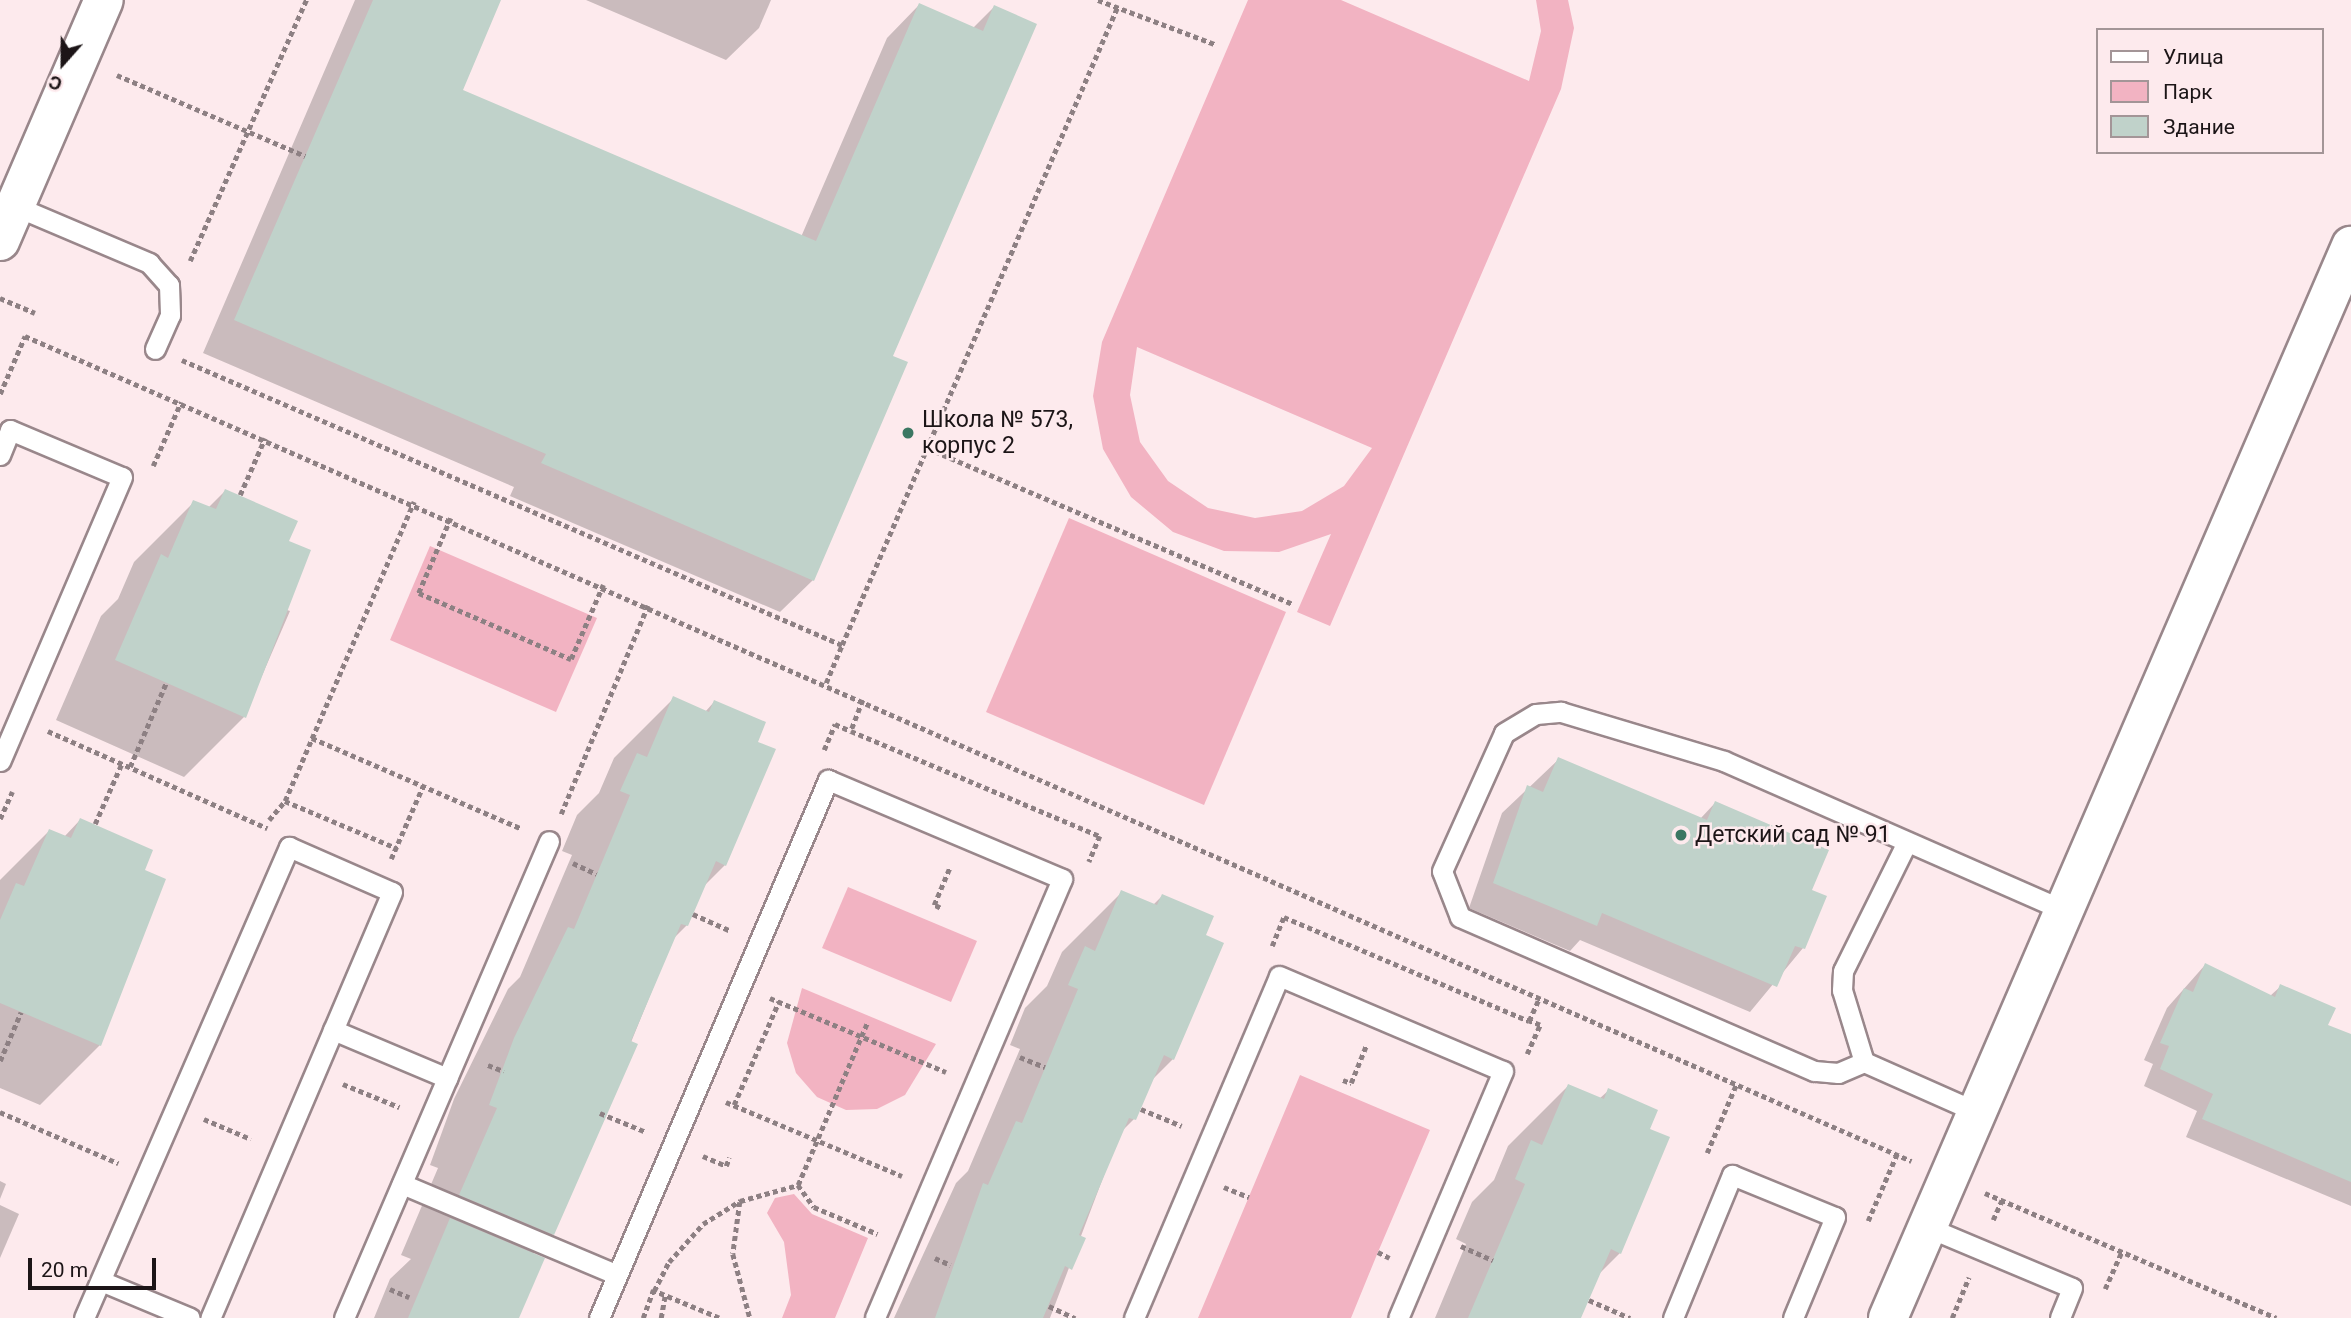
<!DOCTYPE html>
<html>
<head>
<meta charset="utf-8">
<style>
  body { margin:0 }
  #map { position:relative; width:2351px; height:1318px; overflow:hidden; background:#fdeaed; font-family:Roboto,sans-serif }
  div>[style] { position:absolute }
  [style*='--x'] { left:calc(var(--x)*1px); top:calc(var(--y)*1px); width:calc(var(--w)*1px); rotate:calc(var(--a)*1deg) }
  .green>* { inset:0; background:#f2b3c2 }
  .shadow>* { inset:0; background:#0003 }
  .building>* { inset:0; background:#c0d2ca }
  .path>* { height:4.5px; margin-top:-2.25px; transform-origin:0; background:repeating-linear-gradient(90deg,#8d8083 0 5px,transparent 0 8.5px) }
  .roads { filter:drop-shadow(2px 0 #99878b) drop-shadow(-2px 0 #99878b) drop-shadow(0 2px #99878b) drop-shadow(0 -2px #99878b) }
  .lane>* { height:19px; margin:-9.5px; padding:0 9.5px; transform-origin:9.5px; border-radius:9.5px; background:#fff }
  .street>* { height:38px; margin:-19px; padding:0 19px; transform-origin:19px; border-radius:19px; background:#fff }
  .dots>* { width:19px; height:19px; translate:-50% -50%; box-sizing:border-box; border:4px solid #fdeaed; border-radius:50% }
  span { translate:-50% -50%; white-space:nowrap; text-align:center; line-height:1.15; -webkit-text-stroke:5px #fdeaed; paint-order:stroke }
  .poi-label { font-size:23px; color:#1c1517 }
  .left { translate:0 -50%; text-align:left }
  .legend { position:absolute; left:2096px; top:28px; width:228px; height:126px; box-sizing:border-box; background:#fdeaed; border:2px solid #a39597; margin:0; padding:9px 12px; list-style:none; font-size:21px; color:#1c1517 }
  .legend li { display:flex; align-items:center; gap:14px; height:35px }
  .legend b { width:35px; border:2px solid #a39597 }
  .north { position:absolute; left:28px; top:28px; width:70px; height:70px; -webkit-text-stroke:5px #fdeaed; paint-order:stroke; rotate:201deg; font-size:19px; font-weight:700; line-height:28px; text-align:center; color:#1c1517 }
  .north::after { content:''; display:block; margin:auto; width:24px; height:32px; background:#1c1517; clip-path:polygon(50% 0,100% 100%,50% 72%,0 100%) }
  .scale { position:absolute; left:28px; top:1258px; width:128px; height:32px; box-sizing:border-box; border:4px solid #1c1517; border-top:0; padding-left:9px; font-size:21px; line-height:24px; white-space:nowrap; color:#1c1517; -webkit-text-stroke:5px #fdeaed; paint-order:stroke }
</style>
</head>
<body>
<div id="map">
  <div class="green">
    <div style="clip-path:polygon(evenodd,1248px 0,1341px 0,1529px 81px,1541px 31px,1536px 0,1568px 0,1574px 28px,1561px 89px,1330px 626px,1297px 612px,1331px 534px,1279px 552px,1224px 551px,1173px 532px,1131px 497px,1103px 449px,1093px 396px,1102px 342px,1248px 0,1137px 347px,1372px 448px,1344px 486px,1302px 511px,1255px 518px,1208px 508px,1168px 481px,1140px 442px,1130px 395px,1137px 347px)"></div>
    <div style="clip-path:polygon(1069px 518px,1286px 612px,1204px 805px,986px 712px)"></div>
    <div style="clip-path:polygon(430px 546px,597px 618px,556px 712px,390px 640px)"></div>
    <div style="clip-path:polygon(848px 887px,977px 941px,951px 1002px,822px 948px)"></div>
    <div style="clip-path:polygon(802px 988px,936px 1044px,905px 1095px,877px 1109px,846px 1110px,817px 1097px,796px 1073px,787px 1043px)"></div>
    <div style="clip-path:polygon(1300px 1075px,1430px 1130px,1378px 1252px,1351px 1318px,1198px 1318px)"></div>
    <div style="clip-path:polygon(794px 1194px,812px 1214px,868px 1238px,835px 1318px,782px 1318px,791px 1295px,784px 1242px,767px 1213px,775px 1198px)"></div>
  </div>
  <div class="shadow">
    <div style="clip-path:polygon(355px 0,499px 0,460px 90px,801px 237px,887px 38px,919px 5px,973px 28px,994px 7px,891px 357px,813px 580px,780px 612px,510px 496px,514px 487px,203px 353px)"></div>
    <div style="clip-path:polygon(586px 0,771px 0,759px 28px,726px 60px)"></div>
    <div style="clip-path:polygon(225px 491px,287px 541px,284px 609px,290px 611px,244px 717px,184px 777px,56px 720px,101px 616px,118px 599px,134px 562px,194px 502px,208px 508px)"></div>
    <div style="clip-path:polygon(674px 698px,705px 712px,714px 702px,755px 743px,725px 865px,703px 887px,687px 925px,673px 939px,553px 1234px,533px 1254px,518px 1318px,374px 1318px,390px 1279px,411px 1259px,401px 1255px,438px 1168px,430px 1165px,454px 1099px,508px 989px,520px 977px,572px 855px,562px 851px,577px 815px,599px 793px,614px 758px)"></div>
    <div style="clip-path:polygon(1559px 759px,1700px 819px,1715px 803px,1809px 891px,1803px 948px,1750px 1012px,1580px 940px,1570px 951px,1469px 908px,1502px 813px)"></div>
    <div style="clip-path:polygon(80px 820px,142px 871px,164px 880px,100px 1045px,40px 1105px,0 1088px,0 880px,49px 831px,64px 837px)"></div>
    <div style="clip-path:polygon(1122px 892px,1153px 905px,1162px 896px,1203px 936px,1173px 1059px,1151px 1081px,1134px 1119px,1120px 1133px,1050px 1318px,894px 1318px,956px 1183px,968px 1171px,1020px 1049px,1010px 1045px,1025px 1008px,1047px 986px,1062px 952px)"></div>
    <div style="clip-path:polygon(2205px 965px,2270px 996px,2281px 986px,2326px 1026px,2351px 1036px,2351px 1206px,2186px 1137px,2197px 1111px,2144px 1086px,2153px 1064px,2144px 1060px,2167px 1008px)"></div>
    <div style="clip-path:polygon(1568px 1086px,1599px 1099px,1609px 1090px,1648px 1130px,1620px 1253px,1598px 1275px,1577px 1318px,1435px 1318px,1466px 1244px,1456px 1239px,1472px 1202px,1494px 1180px,1508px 1146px)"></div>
    <div style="clip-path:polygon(0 1181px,6px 1184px,0 1199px)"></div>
    <div style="clip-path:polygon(0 1205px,19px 1214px,0 1258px)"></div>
  </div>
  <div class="building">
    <div style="clip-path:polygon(373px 0,501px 0,463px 90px,816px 241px,919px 3px,983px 31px,994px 5px,1037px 24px,893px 356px,908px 362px,814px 581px,541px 463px,546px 454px,234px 320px)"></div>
    <div style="clip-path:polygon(225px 489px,298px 521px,289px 541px,311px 550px,246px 718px,115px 660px,161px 554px,168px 558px,193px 500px,216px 509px)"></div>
    <div style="clip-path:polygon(673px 696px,709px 712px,714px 700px,766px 722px,758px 742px,776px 749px,726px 866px,716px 861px,688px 926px,681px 924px,631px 1041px,638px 1044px,554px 1235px,459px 1195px,497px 1108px,489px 1105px,514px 1038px,568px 927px,574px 929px,630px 795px,620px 791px,637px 753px,647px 757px)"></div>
    <div style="clip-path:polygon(1558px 757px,1707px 820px,1715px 801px,1829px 850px,1812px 890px,1827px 896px,1805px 949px,1795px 946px,1777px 987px,1602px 913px,1597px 926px,1493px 883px,1527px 785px,1543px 792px)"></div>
    <div style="clip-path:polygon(80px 818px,153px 850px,145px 870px,166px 879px,101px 1046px,0 1003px,0 920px,16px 883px,24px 886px,49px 829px,71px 838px)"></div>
    <div style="clip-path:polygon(1121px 890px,1157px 905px,1162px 894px,1214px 916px,1206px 935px,1224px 943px,1174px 1060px,1164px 1055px,1136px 1120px,1129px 1118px,1079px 1235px,1086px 1238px,1072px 1270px,1065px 1266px,1043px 1318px,935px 1318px,983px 1183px,988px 1185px,1016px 1121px,1022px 1123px,1078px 989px,1068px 985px,1085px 946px,1095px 951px)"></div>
    <div style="clip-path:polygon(2205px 963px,2275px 997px,2280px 984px,2336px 1008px,2328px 1025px,2351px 1034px,2351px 1182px,2202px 1119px,2213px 1094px,2160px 1069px,2169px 1046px,2160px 1043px,2184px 988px,2193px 992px)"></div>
    <div style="clip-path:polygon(1568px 1084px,1604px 1099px,1608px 1088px,1658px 1110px,1650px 1129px,1670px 1137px,1621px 1254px,1611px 1249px,1581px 1318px,1468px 1318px,1525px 1184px,1515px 1179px,1531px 1140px,1542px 1145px)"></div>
    <div style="clip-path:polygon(450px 1218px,545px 1258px,519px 1318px,408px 1318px)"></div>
  </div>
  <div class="path">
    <div style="--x:1098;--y:0;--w:127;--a:20.7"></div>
    <div style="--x:117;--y:75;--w:205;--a:23.3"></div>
    <div style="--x:190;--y:261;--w:286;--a:-66"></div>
    <div style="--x:0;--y:298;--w:38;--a:23"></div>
    <div style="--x:182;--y:360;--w:719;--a:23.36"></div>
    <div style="--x:842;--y:645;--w:694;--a:-66.65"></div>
    <div style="--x:0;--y:394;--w:63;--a:-66.7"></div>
    <div style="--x:25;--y:336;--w:2059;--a:23.62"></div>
    <div style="--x:927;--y:448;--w:398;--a:23.1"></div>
    <div style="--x:153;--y:466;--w:70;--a:-66.4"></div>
    <div style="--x:240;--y:495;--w:62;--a:-66.3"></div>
    <div style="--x:451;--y:518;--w:82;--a:113.1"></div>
    <div style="--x:419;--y:593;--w:166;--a:23.5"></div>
    <div style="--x:571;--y:659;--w:81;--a:-66.6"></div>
    <div style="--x:826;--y:683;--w:41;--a:-67.2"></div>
    <div style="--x:863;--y:700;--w:33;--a:111"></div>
    <div style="--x:851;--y:731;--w:270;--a:22.9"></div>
    <div style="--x:1100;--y:836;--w:28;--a:113"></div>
    <div style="--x:48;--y:731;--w:240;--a:23.9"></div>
    <div style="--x:312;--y:738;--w:227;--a:23.4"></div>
    <div style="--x:824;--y:750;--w:28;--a:-67"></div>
    <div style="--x:835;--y:724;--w:17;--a:24"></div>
    <div style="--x:130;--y:767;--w:91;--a:-66.8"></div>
    <div style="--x:285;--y:801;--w:121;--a:22.9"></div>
    <div style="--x:561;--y:814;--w:226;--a:-67.4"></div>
    <div style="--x:0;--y:819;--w:30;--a:-66"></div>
    <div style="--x:269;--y:820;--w:25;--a:-50"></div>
    <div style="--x:285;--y:801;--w:326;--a:-66.7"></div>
    <div style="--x:95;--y:824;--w:67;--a:-66.1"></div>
    <div style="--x:391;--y:859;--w:80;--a:-66.3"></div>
    <div style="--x:573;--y:863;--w:26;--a:25"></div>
    <div style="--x:940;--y:908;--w:7;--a:-153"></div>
    <div style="--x:934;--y:905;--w:41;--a:-67.2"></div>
    <div style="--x:693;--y:914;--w:42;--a:24.1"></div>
    <div style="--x:1272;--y:946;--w:31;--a:-68"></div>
    <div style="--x:1284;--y:917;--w:266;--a:23"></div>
    <div style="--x:1529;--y:1021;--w:24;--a:-66"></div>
    <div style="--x:770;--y:998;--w:191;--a:22.8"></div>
    <div style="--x:1527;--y:1054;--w:32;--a:-66"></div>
    <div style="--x:1540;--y:1025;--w:12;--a:-160"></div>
    <div style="--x:1020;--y:1057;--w:27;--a:22"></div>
    <div style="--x:0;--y:1061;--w:53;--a:-66.8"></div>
    <div style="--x:488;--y:1065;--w:17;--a:21"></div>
    <div style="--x:1343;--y:1080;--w:9;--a:21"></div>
    <div style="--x:1351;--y:1083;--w:40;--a:-68"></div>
    <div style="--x:343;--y:1084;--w:61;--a:22.3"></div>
    <div style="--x:726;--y:1102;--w:191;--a:22.8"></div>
    <div style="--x:734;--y:1105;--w:113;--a:-66.6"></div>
    <div style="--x:1141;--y:1109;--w:44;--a:22.5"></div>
    <div style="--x:0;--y:1112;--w:129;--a:23.4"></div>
    <div style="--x:600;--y:1113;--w:50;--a:22.4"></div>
    <div style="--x:204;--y:1119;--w:51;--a:23.1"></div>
    <div style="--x:1707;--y:1153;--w:74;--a:-66.9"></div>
    <div style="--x:703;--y:1156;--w:25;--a:23"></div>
    <div style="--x:726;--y:1166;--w:9;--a:-69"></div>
    <div style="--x:798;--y:1185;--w:27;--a:54"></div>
    <div style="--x:814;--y:1207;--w:69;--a:22.9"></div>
    <div style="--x:1224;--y:1187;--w:27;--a:22"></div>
    <div style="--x:1985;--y:1193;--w:317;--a:23.2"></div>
    <div style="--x:740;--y:1202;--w:52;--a:97.7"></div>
    <div style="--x:733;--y:1254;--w:66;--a:75.1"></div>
    <div style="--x:1993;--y:1220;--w:22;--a:-66"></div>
    <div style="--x:1868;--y:1221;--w:73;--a:-66.6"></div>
    <div style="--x:1461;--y:1246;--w:35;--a:24"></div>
    <div style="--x:1378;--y:1252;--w:13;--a:27"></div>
    <div style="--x:935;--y:1258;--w:17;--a:24"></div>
    <div style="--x:390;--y:1289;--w:21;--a:23"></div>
    <div style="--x:2105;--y:1289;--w:42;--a:-65.9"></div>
    <div style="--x:1589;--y:1300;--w:45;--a:23.7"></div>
    <div style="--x:1049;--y:1306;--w:29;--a:25"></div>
    <div style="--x:643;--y:1318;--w:30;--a:-70"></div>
    <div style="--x:661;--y:1318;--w:22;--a:-80"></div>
    <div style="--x:719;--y:1318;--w:70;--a:-157.4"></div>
    <div style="--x:654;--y:1291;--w:33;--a:-63"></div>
    <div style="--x:669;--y:1262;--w:51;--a:-48.2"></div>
    <div style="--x:703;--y:1224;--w:44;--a:-31.9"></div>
    <div style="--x:740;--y:1201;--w:60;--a:-15.4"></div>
    <div style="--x:798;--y:1185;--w:178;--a:-66.9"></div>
    <div style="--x:1952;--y:1318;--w:44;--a:-67.5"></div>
  </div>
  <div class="roads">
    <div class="lane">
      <div style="--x:15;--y:206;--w:146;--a:23"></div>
      <div style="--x:149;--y:263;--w:30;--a:48"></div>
      <div style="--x:169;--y:285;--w:30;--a:88"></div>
      <div style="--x:170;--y:315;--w:37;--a:114"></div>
      <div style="--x:0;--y:455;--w:27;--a:-68"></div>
      <div style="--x:10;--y:430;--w:121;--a:22.8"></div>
      <div style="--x:122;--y:477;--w:309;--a:113.2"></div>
      <div style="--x:333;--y:1030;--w:124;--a:22.8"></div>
      <div style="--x:1864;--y:1062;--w:75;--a:-107"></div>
      <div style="--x:1842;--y:990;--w:19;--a:-87"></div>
      <div style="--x:1843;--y:971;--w:144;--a:-63.6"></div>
      <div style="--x:1977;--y:1112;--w:124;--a:-156.1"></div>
      <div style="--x:1864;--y:1062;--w:28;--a:157"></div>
      <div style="--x:1838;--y:1073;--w:24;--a:-175"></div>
      <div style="--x:1814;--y:1071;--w:386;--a:-156.5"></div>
      <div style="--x:1460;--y:917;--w:49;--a:-111.4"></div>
      <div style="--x:1442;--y:871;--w:151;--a:-65.8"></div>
      <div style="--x:1504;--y:733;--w:37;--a:-31"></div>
      <div style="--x:1536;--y:714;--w:25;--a:-5"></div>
      <div style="--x:1561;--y:712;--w:170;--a:16.7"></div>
      <div style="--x:1724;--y:761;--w:371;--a:23.7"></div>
      <div style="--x:402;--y:1184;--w:233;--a:22.9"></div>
      <div style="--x:1927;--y:1227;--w:157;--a:22.8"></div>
      <div style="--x:2072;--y:1288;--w:32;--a:112"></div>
      <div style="--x:101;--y:1281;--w:96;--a:22.6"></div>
      <div style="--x:84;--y:1318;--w:514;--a:-66.48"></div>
      <div style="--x:289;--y:847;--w:112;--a:23.6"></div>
      <div style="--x:392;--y:892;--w:463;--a:113.1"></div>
      <div style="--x:344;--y:1318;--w:519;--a:-66.74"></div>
      <div style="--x:599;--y:1318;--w:585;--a:-66.94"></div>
      <div style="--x:828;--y:780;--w:254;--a:22.9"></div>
      <div style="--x:1062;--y:879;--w:477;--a:113.1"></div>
      <div style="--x:1134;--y:1318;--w:371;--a:-67"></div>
      <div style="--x:1279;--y:976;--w:243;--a:23"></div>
      <div style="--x:1503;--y:1071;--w:268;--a:113"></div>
      <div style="--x:1673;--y:1318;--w:155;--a:-67.6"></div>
      <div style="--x:1732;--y:1175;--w:111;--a:22.2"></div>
      <div style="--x:1835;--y:1217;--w:109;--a:112.6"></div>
    </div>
    <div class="street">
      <div style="--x:0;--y:241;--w:262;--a:-66.7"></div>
      <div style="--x:1888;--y:1318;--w:1168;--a:-66.64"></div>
    </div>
  </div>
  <div class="dots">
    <div style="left:908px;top:433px;background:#3b7762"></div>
    <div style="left:1681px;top:835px;background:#3b7762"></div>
  </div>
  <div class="poi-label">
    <span class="left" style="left:922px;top:433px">Школа № 573,<br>корпус 2</span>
    <span class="left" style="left:1695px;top:835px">Детский сад № 91</span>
  </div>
  <ul class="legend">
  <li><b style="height:9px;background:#fff"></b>Улица</li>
  <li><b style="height:19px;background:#f2b3c2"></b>Парк</li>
  <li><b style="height:19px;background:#c0d2ca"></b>Здание</li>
  </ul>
  <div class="north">С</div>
  <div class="scale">20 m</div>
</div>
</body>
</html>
